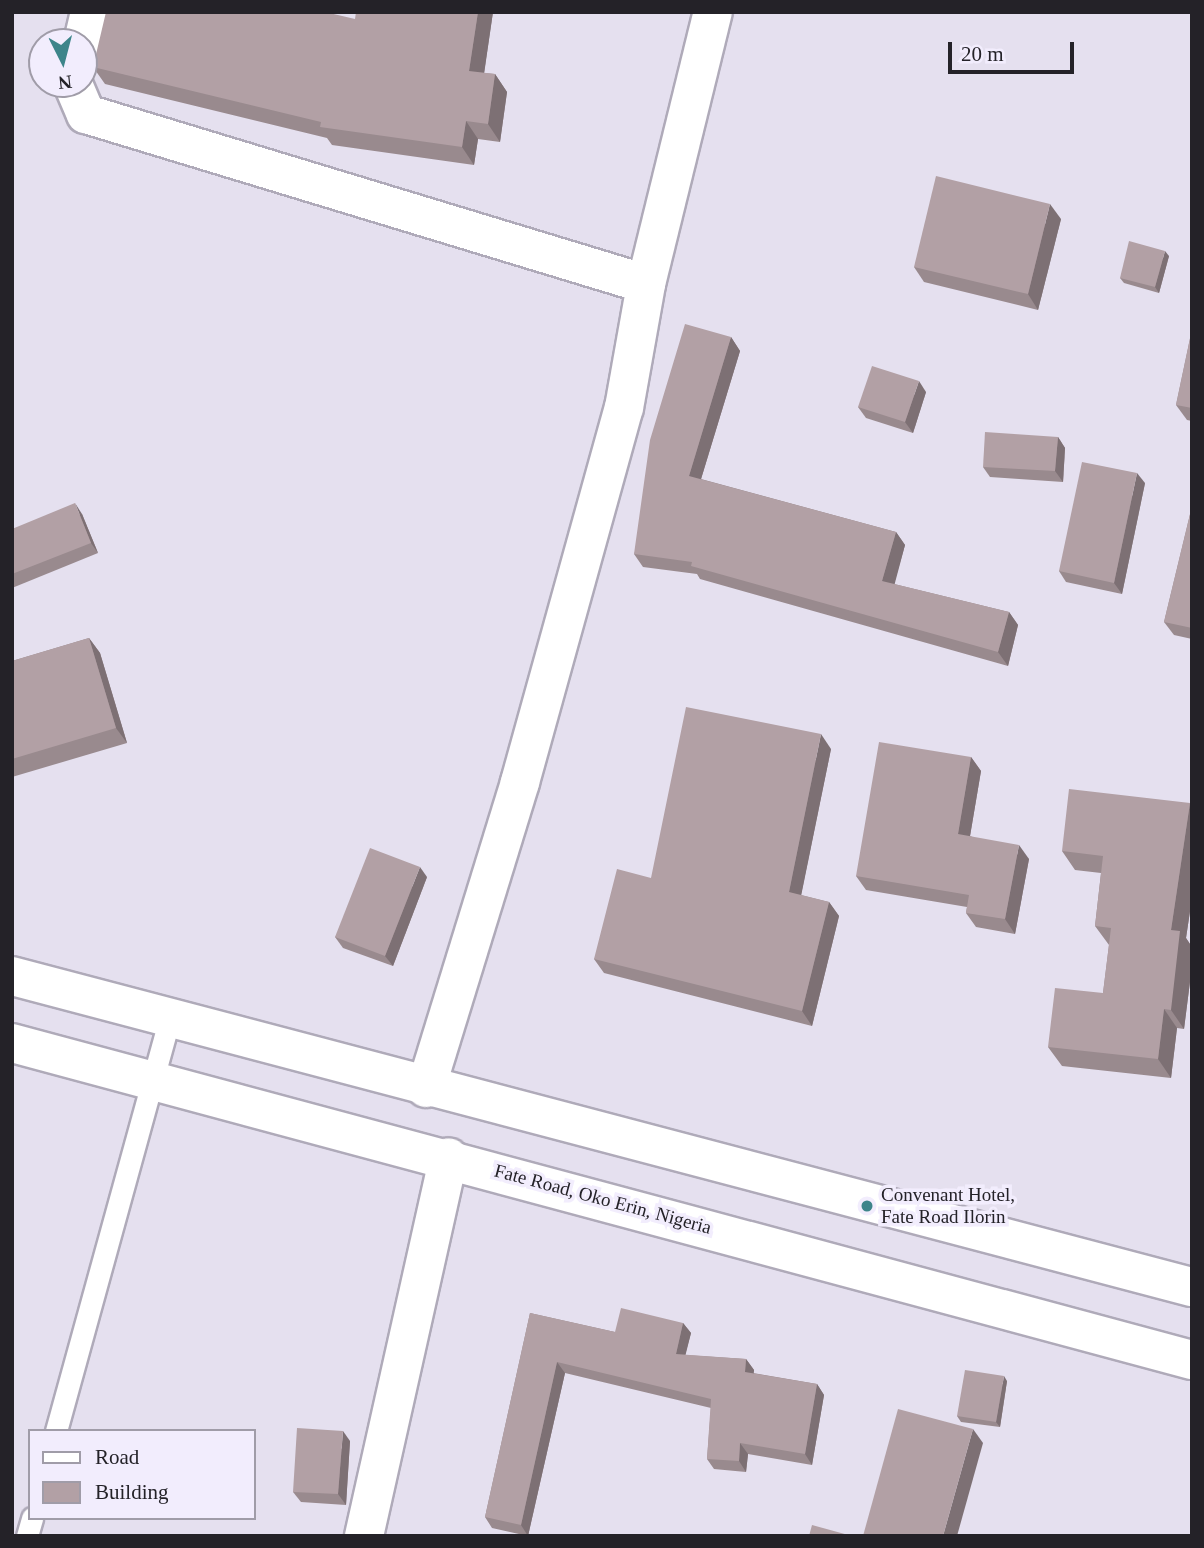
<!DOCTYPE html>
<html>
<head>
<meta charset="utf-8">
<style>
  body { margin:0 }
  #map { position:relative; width:1204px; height:1548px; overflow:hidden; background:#e5e0ef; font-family:Georgia,serif }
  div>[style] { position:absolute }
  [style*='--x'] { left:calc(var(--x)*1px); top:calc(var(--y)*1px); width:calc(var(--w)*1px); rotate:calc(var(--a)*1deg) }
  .roads { filter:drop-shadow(2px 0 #afaab9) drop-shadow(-2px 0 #afaab9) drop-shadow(0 2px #afaab9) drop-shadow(0 -2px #afaab9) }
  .lane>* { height:21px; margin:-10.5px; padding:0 10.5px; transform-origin:10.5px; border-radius:10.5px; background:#fff }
  .street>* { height:38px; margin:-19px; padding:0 19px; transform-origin:19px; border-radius:19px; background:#fff }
  .secondary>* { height:38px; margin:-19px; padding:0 19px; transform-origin:19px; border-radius:19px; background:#fff }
  .wall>* { inset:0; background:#998a8e }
  .shaded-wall>* { inset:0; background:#7d7074 }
  .building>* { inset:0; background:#b2a0a5 }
  .dots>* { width:19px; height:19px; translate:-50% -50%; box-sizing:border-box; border:4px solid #f2edfd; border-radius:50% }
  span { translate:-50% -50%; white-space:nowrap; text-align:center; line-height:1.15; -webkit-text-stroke:7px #f2edfd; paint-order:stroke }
  .poi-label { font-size:19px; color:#242228 }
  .left { translate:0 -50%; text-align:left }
  .street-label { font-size:19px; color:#242228 }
  .frame { position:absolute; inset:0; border:14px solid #242228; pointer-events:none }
  .legend { position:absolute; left:28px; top:1429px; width:228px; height:91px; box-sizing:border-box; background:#f2edfd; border:2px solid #a09ca8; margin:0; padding:9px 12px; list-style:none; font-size:21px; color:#242228 }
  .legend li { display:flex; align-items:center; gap:14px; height:35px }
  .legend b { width:35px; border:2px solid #a09ca8 }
  .north { position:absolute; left:28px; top:28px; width:70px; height:70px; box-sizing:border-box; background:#f2edfd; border:2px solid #a09ca8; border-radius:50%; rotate:174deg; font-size:19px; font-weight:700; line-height:28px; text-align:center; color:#242228 }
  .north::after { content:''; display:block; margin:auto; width:24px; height:32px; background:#3d858a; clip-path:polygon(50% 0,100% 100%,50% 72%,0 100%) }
  .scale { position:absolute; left:948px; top:42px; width:126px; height:32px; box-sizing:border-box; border:4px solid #242228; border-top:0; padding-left:9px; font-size:21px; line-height:24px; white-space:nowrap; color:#242228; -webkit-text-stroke:5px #f2edfd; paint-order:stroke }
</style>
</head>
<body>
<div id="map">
  <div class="roads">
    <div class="lane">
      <div style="--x:56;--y:1431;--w:429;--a:-74.6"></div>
      <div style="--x:27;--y:1536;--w:19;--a:-74"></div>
    </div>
    <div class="street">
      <div style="--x:83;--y:42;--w:31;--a:-77"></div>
      <div style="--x:73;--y:84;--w:33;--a:67"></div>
      <div style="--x:86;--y:114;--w:585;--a:16.89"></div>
      <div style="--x:426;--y:1088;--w:320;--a:-72.9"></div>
      <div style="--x:520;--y:782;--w:388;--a:-74.5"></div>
      <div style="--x:624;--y:408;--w:126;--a:-79.9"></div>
      <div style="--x:646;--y:284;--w:280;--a:-76.2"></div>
      <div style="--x:364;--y:1536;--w:388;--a:-77.4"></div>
    </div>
    <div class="secondary">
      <div style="--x:12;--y:976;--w:1220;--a:14.77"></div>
      <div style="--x:12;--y:1043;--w:1222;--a:15.04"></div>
    </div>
  </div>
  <div class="wall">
    <div style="clip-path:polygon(493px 12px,484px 73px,495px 74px,507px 92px,500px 142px,478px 139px,474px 165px,332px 145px,327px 138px,105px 84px,93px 67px,355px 19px)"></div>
    <div style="clip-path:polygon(1061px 219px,1038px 310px,924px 282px,914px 267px)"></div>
    <div style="clip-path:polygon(1169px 256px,1159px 293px,1124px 283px,1120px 278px)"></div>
    <div style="clip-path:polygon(1192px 329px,1192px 421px,1187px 420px,1176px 405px)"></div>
    <div style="clip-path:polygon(731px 337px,740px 351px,701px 479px,896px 532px,905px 545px,894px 584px,1009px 612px,1018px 625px,1008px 666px,700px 579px,697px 574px,643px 567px,634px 554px)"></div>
    <div style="clip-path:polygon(926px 392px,913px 433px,866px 418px,858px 407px)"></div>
    <div style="clip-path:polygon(1058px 437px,1065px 448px,1063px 482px,990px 477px,983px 467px)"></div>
    <div style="clip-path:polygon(1145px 483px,1122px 594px,1066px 582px,1059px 571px)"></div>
    <div style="clip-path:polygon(1192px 506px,1192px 639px,1174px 635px,1164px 622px)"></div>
    <div style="clip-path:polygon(82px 514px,98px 553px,12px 588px,12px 529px)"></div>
    <div style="clip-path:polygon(89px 638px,100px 653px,127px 743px,12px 777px,12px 661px)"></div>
    <div style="clip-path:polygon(831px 749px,801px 895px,829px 902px,839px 916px,812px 1026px,604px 973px,594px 959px,651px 878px)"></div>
    <div style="clip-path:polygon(971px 757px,981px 771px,970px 836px,1029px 859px,1015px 934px,976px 927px,966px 913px,967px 907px,866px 890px,856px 876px)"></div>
    <div style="clip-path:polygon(1190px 803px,1192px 806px,1192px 898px,1186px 938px,1192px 947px,1192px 966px,1184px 1029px,1177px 1028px,1171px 1078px,1062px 1066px,1048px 1047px,1103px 993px,1109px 945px,1095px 926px,1101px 873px,1075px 870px,1062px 851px)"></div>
    <div style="clip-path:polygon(427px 877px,393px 966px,343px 948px,335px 937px)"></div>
    <div style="clip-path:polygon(530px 1313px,615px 1332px,683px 1323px,691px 1333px,685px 1355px,746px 1359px,754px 1370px,753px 1373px,817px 1384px,824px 1395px,812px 1465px,748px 1454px,746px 1472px,714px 1469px,707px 1459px,711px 1408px,565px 1373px,528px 1536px,492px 1528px,485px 1517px)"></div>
    <div style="clip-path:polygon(1007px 1381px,1000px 1427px,961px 1422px,957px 1416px)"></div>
    <div style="clip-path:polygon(350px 1441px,346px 1505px,301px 1502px,293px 1492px)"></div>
  </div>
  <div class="shaded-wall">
    <div style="clip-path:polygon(478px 12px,493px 12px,482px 88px,469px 71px)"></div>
    <div style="clip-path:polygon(495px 74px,507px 92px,500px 142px,488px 124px)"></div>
    <div style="clip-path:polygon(466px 121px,478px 139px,474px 165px,462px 147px)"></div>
    <div style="clip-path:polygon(1050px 204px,1061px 219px,1038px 310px,1028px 294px)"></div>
    <div style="clip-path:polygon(1165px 251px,1169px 256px,1159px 293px,1155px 287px)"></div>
    <div style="clip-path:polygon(731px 337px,740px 351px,698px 489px,689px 476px)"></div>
    <div style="clip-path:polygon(919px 381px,926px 392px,913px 433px,905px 422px)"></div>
    <div style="clip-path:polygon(1058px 437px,1065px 448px,1063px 482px,1055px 471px)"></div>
    <div style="clip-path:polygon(1137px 473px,1145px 483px,1122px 594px,1114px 583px)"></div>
    <div style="clip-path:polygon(75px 503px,82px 514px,98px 553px,91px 543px)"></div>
    <div style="clip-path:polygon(896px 532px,905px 545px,892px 594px,882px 581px)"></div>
    <div style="clip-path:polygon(1009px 612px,1018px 625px,1008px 666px,998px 652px)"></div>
    <div style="clip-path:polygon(89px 638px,100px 653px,127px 743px,116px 728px)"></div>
    <div style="clip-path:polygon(821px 734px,831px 749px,799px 906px,789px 892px)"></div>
    <div style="clip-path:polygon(971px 757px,981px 771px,968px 848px,958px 834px)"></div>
    <div style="clip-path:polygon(1190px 803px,1192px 806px,1192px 898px,1186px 938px,1192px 947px,1192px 966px,1184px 1029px,1171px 1010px,1171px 930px)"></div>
    <div style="clip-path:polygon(1019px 845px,1029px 859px,1015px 934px,1005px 919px)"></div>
    <div style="clip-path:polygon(420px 867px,427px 877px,393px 966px,385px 956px)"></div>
    <div style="clip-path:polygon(829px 902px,839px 916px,812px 1026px,802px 1011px)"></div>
    <div style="clip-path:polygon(1164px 1009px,1177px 1028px,1171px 1078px,1158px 1059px)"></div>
    <div style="clip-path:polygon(683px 1323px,691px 1333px,683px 1365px,676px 1354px)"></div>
    <div style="clip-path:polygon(746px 1359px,754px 1370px,753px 1383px,745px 1372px)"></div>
    <div style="clip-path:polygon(557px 1362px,565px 1373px,528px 1536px,521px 1525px)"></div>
    <div style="clip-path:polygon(1004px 1376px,1007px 1381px,1000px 1427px,996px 1422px)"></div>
    <div style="clip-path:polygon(817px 1384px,824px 1395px,812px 1465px,805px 1454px)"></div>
    <div style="clip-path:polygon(973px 1429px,983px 1443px,957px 1536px,943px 1536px)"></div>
    <div style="clip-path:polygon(343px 1431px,350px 1441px,346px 1505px,338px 1494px)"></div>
    <div style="clip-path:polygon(740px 1443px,748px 1454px,746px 1472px,739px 1461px)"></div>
  </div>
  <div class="building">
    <div style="clip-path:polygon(106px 12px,325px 12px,355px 19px,356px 12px,478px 12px,469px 71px,495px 74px,488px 124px,466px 121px,462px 147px,320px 127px,321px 122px,93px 67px)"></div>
    <div style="clip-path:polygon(936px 176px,1050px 204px,1028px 294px,914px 267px)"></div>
    <div style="clip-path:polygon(1129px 241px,1165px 251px,1155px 287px,1120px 278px)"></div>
    <div style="clip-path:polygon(685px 324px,731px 337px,689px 476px,896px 532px,882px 581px,1009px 612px,998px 652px,691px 566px,692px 562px,634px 554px,650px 440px)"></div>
    <div style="clip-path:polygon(1192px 329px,1192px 408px,1176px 405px)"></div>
    <div style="clip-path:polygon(872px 366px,919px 381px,905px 422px,858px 407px)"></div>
    <div style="clip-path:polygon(985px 432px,1058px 437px,1055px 471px,983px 467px)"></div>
    <div style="clip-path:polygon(1082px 462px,1137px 473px,1114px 583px,1059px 571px)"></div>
    <div style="clip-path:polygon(75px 503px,91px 543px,12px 574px,12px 529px)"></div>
    <div style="clip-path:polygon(1192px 506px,1192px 628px,1164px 622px)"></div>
    <div style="clip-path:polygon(89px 638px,116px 728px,12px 759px,12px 661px)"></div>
    <div style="clip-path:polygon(686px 707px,821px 734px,789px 892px,829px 902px,802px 1011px,594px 959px,617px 869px,651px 878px)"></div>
    <div style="clip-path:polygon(879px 742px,971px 757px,958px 834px,1019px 845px,1005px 919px,966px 913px,969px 895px,856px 876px)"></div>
    <div style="clip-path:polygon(1069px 789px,1190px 803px,1171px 930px,1180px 931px,1171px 1010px,1164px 1009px,1158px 1059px,1048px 1047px,1055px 988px,1103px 993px,1111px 928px,1095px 926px,1103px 856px,1062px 851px)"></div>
    <div style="clip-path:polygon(370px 848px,420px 867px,385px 956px,335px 937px)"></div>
    <div style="clip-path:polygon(621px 1308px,683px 1323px,676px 1354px,746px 1359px,745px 1372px,817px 1384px,805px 1454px,740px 1443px,739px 1461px,707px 1459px,711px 1399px,557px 1362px,521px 1525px,485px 1517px,530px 1313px,615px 1332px)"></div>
    <div style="clip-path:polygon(965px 1370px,1004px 1376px,996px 1422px,957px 1416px)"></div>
    <div style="clip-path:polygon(898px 1409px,973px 1429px,943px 1536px,863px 1536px)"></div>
    <div style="clip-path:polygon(297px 1428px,343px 1431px,338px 1494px,293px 1492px)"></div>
    <div style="clip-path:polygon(812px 1525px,852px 1536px,809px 1536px)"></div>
  </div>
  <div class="dots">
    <div style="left:867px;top:1206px;background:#3d858a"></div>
  </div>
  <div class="poi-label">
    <span class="left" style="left:881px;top:1206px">Convenant Hotel,<br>Fate Road Ilorin</span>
  </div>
  <div class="street-label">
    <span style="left:603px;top:1199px;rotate:15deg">Fate Road, Oko Erin, Nigeria</span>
  </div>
  <div class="frame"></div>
  <ul class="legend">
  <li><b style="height:9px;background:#fff"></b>Road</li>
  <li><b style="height:19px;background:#b2a0a5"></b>Building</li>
  </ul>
  <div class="north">N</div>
  <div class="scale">20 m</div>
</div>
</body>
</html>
